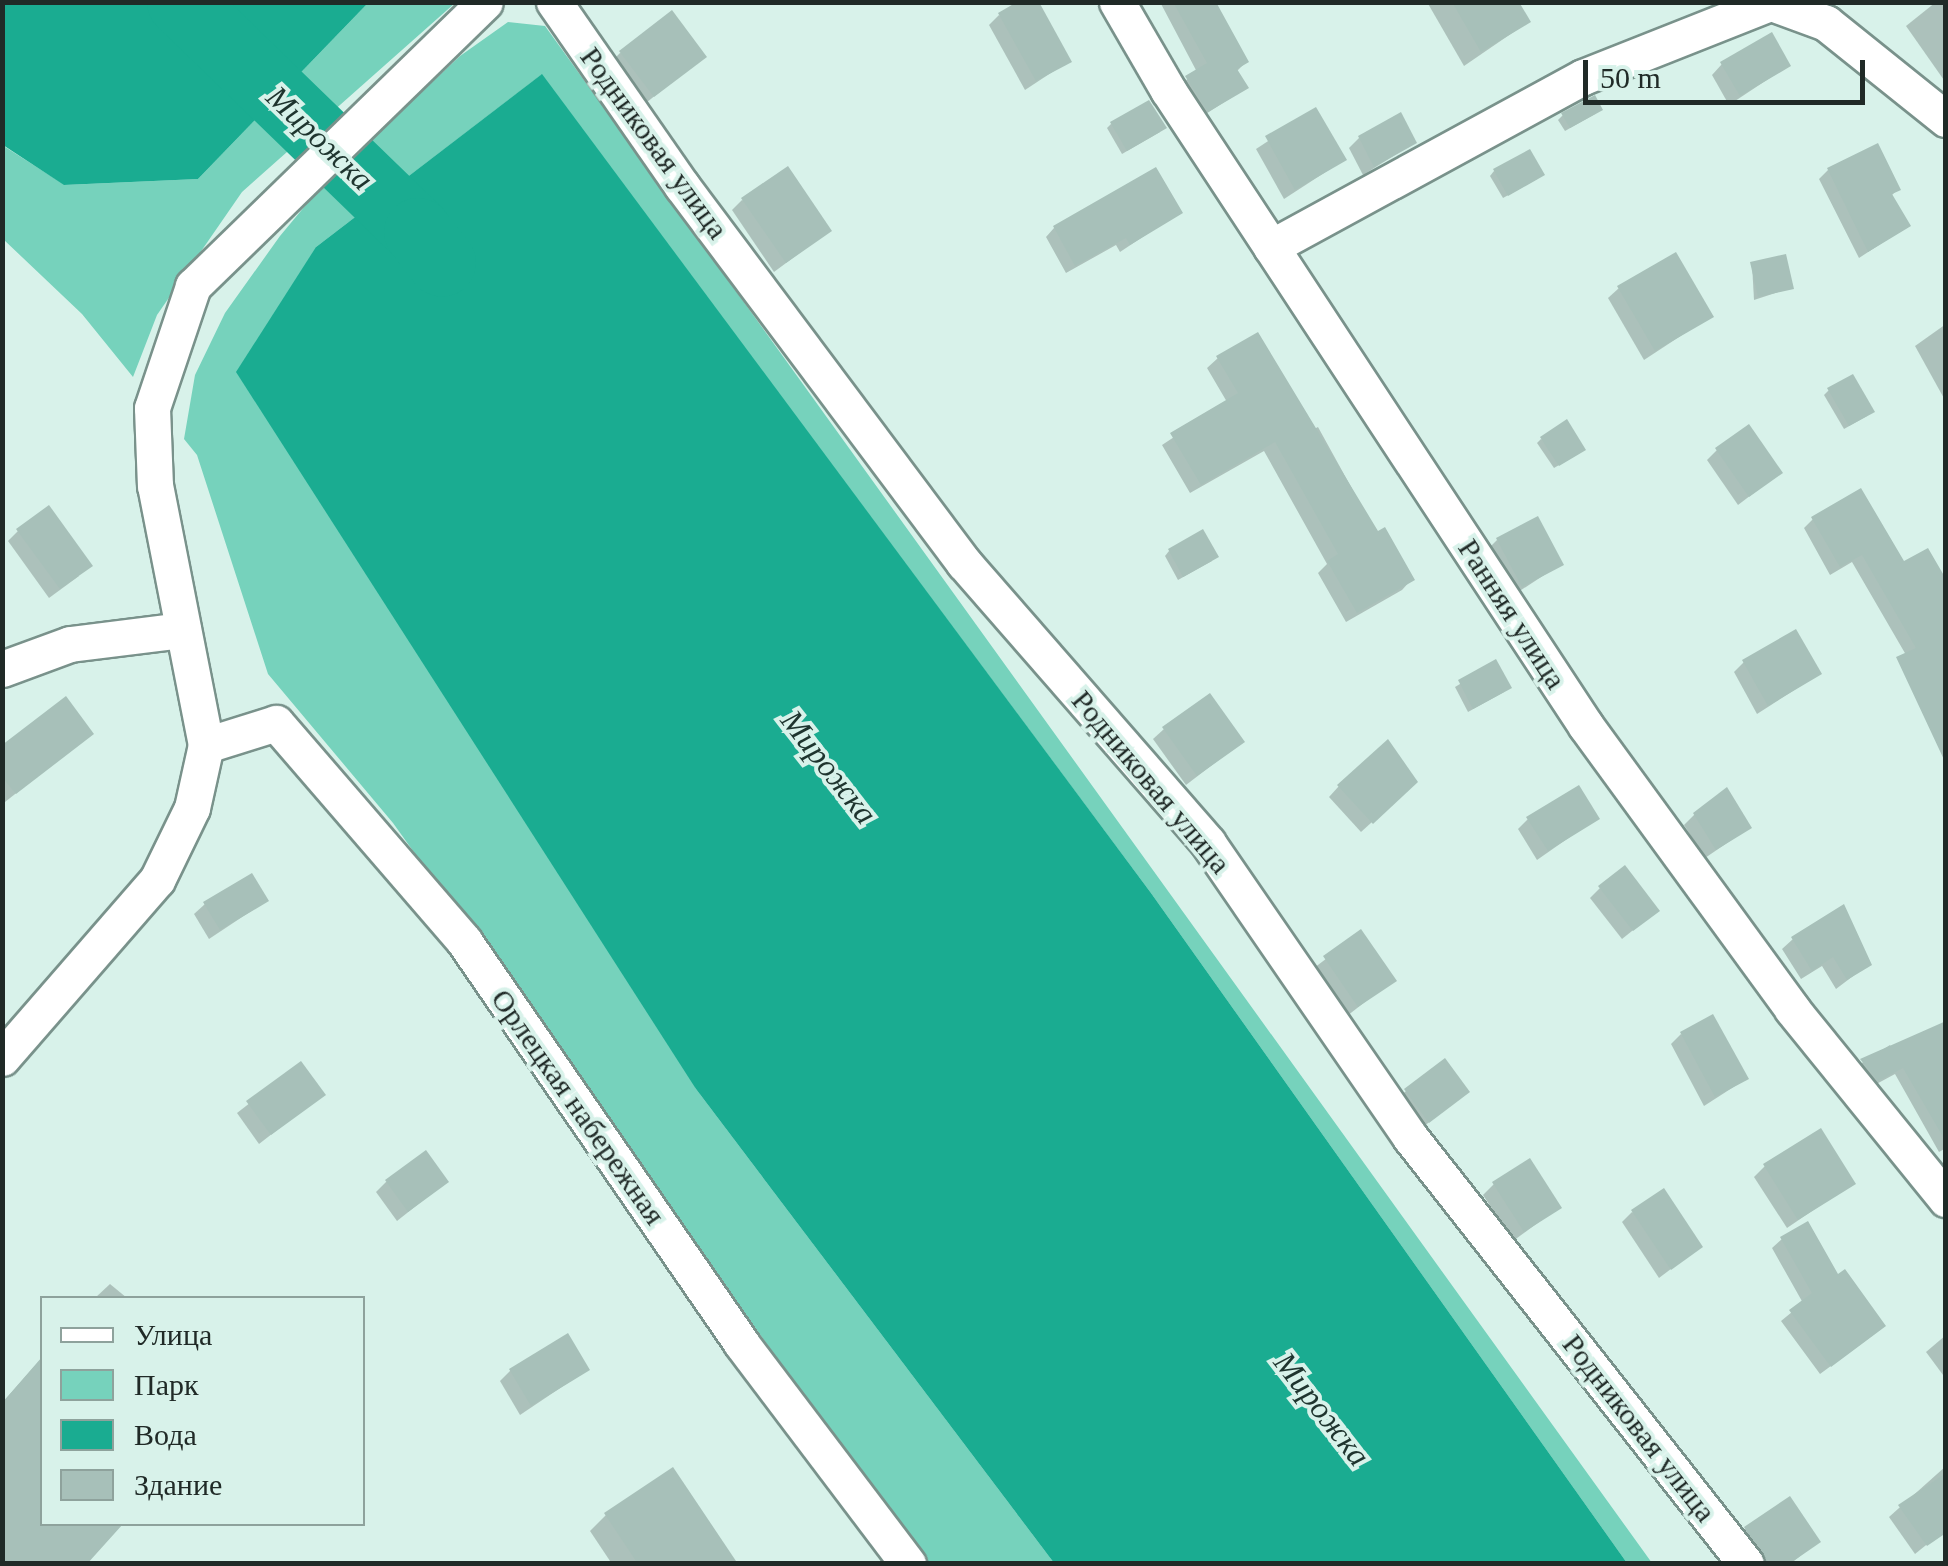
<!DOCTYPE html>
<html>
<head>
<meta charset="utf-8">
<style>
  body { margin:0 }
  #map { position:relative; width:1948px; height:1566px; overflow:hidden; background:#d8f2ea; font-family:"Times New Roman",serif }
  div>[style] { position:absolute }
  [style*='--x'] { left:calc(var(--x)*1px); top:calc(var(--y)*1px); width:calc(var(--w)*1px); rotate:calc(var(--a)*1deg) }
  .green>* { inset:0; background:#76d2bc }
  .water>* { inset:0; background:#1aac91 }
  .shadow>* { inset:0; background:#0003 }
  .river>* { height:68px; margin:-34px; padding:0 34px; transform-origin:34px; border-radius:34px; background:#1aac91 }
  .building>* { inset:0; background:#a7c0b9 }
  .roads { filter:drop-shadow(2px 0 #79928b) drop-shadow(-2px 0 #79928b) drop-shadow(0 2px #79928b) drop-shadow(0 -2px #79928b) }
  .minor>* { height:35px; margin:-17.5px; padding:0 17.5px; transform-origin:17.5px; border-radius:17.5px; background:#fff }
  span { translate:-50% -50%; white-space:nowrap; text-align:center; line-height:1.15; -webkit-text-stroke:8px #d8f2ea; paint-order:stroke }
  .street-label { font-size:30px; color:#202a27 }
  .water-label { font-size:32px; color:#1e342e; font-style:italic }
  .frame { position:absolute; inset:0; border:5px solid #202a27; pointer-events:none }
  .legend { position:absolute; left:40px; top:1296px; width:325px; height:230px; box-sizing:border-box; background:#d8f2ea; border:2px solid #8ea29c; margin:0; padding:12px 18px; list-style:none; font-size:30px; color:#202a27 }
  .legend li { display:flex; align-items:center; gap:20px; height:50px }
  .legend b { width:50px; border:2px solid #8ea29c }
  .scale { position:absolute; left:1583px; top:60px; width:282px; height:45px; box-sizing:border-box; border:5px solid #202a27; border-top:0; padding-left:12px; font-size:30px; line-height:35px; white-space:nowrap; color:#202a27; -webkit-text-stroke:8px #d8f2ea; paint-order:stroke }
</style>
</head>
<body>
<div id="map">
  <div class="green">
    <div style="clip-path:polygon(368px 3px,455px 3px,242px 192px,157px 315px,133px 377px,82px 314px,3px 239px,2px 145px,65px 185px,198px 179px)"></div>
    <div style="clip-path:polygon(508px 22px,545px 26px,1652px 1563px,1627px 1563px,1151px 893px,541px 75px,316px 247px,696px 1089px,1054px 1563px,924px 1563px,393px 823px,268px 674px,197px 455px,184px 439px,195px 375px,225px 313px,280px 236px,325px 182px,460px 56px)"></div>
  </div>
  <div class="water">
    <div style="clip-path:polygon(2px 3px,3px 2px,368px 3px,198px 179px,64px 185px,3px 145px)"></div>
    <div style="clip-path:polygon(542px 74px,1151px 893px,1627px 1563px,1054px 1563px,696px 1089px,236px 372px,316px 247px)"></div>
  </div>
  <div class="shadow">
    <div style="clip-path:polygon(1160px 2px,1213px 2px,1246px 62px,1236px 72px,1246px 88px,1198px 119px,1177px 87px,1197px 72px)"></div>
    <div style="clip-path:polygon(1427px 2px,1516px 2px,1528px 22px,1464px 66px)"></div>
    <div style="clip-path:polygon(1936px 2px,1946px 2px,1946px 83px,1906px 26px)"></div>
    <div style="clip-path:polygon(999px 15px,1069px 61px,1025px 90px,989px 25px)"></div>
    <div style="clip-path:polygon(620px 53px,704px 57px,642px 106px,610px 63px)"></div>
    <div style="clip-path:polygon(1722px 64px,1788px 66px,1729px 105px,1712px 75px)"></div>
    <div style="clip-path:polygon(1315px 110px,1344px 160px,1284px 199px,1256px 149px)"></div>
    <div style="clip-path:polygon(1595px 114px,1565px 131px,1558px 120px,1563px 115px)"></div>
    <div style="clip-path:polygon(1111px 124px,1160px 132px,1122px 154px,1107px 128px)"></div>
    <div style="clip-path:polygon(1359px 138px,1414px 143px,1363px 175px,1349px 148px)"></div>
    <div style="clip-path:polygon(1828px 170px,1898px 189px,1890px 197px,1908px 226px,1859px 258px,1819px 179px)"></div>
    <div style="clip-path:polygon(1494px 171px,1537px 179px,1503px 198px,1490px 176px)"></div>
    <div style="clip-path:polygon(742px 200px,829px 231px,774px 272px,732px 210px)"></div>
    <div style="clip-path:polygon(1180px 212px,1120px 252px,1116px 245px,1066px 273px,1046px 237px,1054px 228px)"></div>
    <div style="clip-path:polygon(1752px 264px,1791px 288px,1754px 300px)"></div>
    <div style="clip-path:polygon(1619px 288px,1711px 316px,1644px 360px,1608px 298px)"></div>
    <div style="clip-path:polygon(1946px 324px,1946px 402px,1915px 346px)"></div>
    <div style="clip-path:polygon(1218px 358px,1312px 430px,1318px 427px,1377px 534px,1412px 579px,1402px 590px,1346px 622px,1318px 573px,1327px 564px,1264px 451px,1190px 493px,1162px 445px,1227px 402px,1207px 368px)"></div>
    <div style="clip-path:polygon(1829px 390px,1867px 416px,1844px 429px,1824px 395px)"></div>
    <div style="clip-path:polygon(1541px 439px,1578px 454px,1554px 468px,1537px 443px)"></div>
    <div style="clip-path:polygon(1717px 450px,1780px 473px,1738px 505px,1707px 460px)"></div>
    <div style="clip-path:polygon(1813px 519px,1903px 565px,1927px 551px,1920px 679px,1852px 562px,1830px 575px,1804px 528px)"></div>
    <div style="clip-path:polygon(18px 531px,79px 576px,49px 598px,8px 541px)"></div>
    <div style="clip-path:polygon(1497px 540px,1561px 564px,1512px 596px,1487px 550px)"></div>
    <div style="clip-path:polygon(1169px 551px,1212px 561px,1178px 580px,1165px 556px)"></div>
    <div style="clip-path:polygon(1744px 662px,1819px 674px,1757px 714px,1734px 672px)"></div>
    <div style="clip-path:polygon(1495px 663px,1504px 692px,1468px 712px,1455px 687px)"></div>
    <div style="clip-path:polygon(1164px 729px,1242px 742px,1186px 785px,1153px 739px)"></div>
    <div style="clip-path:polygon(91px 734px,5px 802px,2px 799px,2px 749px)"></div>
    <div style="clip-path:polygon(1339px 786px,1404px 793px,1361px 832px,1329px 797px)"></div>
    <div style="clip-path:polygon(1695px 814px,1749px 828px,1705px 858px,1684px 825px)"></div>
    <div style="clip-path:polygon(1597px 818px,1537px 860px,1518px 829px,1528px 819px)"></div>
    <div style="clip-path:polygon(1600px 888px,1657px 911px,1622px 939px,1590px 898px)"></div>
    <div style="clip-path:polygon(266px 901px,209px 939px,194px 914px,205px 904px)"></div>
    <div style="clip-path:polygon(1360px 933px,1393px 980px,1347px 1016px,1314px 968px)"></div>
    <div style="clip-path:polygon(1793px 939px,1869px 964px,1836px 989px,1822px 966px,1801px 979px,1782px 949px)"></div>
    <div style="clip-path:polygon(1946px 1024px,1946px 1148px,1939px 1152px,1895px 1074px,1869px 1088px,1854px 1068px,1890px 1045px,1894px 1052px)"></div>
    <div style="clip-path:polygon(1681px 1034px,1746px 1079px,1704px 1106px,1671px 1044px)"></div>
    <div style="clip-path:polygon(300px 1064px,322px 1095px,259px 1144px,237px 1113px)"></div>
    <div style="clip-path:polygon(1406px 1091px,1467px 1092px,1418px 1131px,1395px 1101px)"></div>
    <div style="clip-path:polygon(1765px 1166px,1853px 1183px,1787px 1228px,1754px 1177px)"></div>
    <div style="clip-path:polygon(386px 1182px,446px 1182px,397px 1221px,376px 1192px)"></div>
    <div style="clip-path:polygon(1494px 1184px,1558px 1208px,1513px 1241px,1483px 1195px)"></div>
    <div style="clip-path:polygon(1632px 1212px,1700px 1247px,1659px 1278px,1622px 1222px)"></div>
    <div style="clip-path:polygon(1782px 1239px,1838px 1277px,1873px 1335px,1820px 1374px,1781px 1321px,1803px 1303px,1772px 1248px)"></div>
    <div style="clip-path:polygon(110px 1284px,127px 1298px,95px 1298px)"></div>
    <div style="clip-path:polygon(1946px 1335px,1946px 1379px,1926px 1352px)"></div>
    <div style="clip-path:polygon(42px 1358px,42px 1524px,119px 1524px,84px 1564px,2px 1564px,2px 1403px)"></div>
    <div style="clip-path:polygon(587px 1370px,520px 1415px,500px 1381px,510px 1371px)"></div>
    <div style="clip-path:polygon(1946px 1466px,1946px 1529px,1915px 1554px,1889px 1517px)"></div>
    <div style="clip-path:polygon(606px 1515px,735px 1564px,612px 1564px,590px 1531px)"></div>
    <div style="clip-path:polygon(1745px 1529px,1818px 1542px,1790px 1564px,1754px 1564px,1735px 1539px)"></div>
  </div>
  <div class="river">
    <div style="--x:181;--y:2;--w:330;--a:44.1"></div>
    <div style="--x:418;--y:232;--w:39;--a:52"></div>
  </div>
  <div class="building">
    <div style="clip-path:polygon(1017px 2px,1039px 2px,1072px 62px,1036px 81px,998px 13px)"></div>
    <div style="clip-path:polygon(1173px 2px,1216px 2px,1249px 62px,1237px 69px,1249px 88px,1208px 112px,1185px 76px,1207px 63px)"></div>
    <div style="clip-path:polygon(1452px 2px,1519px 2px,1531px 22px,1481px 52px)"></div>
    <div style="clip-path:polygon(672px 10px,707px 57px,654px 97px,619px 51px)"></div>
    <div style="clip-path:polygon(1772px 32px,1791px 66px,1740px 96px,1720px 62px)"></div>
    <div style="clip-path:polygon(1595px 95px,1603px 110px,1570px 128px,1561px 113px)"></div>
    <div style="clip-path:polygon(1149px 100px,1167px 128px,1127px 151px,1110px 122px)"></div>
    <div style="clip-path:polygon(1316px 107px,1347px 160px,1295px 190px,1265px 136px)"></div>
    <div style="clip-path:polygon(1401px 112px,1417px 143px,1374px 167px,1358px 136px)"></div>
    <div style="clip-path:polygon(1878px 143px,1901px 190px,1892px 194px,1911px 226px,1868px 252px,1827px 168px)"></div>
    <div style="clip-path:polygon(1530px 149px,1545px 175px,1508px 196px,1493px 169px)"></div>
    <div style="clip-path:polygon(788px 166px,832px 231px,786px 263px,741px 198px)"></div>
    <div style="clip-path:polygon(1156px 167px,1183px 213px,1130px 245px,1126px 238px,1075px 266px,1053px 226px)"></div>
    <div style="clip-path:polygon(1676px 252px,1714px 317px,1655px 351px,1617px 286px)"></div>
    <div style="clip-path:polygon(1786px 254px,1794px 289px,1758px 297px,1750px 262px)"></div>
    <div style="clip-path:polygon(1258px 332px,1378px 531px,1385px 527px,1415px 580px,1357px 613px,1327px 561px,1338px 554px,1275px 442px,1201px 485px,1170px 433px,1238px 393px,1216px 356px)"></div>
    <div style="clip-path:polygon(1853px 374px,1875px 412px,1849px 426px,1827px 388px)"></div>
    <div style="clip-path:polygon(1567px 419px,1586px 450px,1559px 466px,1540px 437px)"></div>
    <div style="clip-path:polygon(1749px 424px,1783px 473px,1749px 497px,1715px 448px)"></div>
    <div style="clip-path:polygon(1861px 488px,1904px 561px,1928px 548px,1946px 579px,1946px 764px,1896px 657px,1916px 648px,1862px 555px,1840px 567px,1811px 517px)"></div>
    <div style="clip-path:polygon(49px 505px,93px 566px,60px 589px,16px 529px)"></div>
    <div style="clip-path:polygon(1538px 516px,1564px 565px,1522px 587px,1496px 538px)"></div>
    <div style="clip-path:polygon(1203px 529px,1219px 557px,1183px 577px,1168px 549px)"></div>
    <div style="clip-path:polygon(1796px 629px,1822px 674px,1768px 706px,1742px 660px)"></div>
    <div style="clip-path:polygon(1496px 659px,1512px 688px,1473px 709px,1458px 680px)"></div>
    <div style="clip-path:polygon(1210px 693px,1245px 742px,1197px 776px,1162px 727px)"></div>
    <div style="clip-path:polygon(66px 696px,94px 734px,16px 794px,2px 777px,2px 745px)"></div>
    <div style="clip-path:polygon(1388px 739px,1418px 782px,1373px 824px,1337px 785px)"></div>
    <div style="clip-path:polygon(1579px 785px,1600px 819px,1548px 851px,1526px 817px)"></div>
    <div style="clip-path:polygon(1727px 787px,1752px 828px,1716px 850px,1693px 813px)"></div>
    <div style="clip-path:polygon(1625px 865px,1660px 911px,1633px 931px,1598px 886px)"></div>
    <div style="clip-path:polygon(252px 873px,269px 901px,220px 930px,203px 902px)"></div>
    <div style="clip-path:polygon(1844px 904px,1872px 965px,1847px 980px,1833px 957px,1812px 971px,1791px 937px)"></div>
    <div style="clip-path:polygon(1361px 929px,1397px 981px,1358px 1007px,1323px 956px)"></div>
    <div style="clip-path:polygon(1713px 1014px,1749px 1079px,1715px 1097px,1680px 1032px)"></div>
    <div style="clip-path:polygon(1946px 1021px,1946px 1142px,1903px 1068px,1878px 1081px,1860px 1059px)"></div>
    <div style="clip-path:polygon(1445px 1058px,1470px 1092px,1429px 1123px,1404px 1089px)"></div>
    <div style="clip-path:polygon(301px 1061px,326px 1095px,271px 1135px,246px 1101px)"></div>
    <div style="clip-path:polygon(1821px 1128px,1856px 1184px,1798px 1220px,1763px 1164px)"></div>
    <div style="clip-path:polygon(426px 1150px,449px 1182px,408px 1212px,385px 1180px)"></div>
    <div style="clip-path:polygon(1530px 1158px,1562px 1208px,1524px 1232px,1492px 1182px)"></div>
    <div style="clip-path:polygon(1664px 1188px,1703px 1247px,1671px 1270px,1631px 1210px)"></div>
    <div style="clip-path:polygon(1808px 1221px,1838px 1274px,1845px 1269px,1886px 1326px,1831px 1367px,1789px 1310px,1812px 1293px,1780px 1237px)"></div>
    <div style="clip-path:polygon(568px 1333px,590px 1370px,531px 1406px,509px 1369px)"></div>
    <div style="clip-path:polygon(42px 1357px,42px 1524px,123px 1524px,87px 1564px,2px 1564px,2px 1403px)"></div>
    <div style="clip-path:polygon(673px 1467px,738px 1564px,638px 1564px,604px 1513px)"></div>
    <div style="clip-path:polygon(1946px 1473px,1946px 1533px,1927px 1546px,1898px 1505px)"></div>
    <div style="clip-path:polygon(1790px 1496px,1821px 1542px,1789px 1564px,1767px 1564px,1744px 1527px)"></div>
  </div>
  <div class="roads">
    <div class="minor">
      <div style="--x:554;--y:2;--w:224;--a:55.2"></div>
      <div style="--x:682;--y:186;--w:471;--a:53.2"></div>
      <div style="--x:964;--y:563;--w:371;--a:48.9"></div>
      <div style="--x:1208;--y:843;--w:357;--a:55.5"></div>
      <div style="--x:1410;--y:1137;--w:543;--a:51.8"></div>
      <div style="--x:1117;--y:2;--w:102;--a:59.9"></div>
      <div style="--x:1168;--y:90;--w:761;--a:56.69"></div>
      <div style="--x:1586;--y:726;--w:350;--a:53.9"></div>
      <div style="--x:1792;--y:1009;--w:245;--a:51"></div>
      <div style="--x:1769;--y:2;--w:61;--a:20.2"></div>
      <div style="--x:1826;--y:23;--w:154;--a:38.7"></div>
      <div style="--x:1271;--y:247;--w:355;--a:-28.6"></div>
      <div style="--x:1583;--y:77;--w:201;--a:-21.6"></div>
      <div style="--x:2;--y:669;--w:72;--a:-20.2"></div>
      <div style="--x:70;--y:644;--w:114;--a:-7.1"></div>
      <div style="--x:206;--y:745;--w:73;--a:-17.4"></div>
      <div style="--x:276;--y:723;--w:288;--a:49.2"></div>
      <div style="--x:464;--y:941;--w:488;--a:55.4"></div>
      <div style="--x:741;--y:1343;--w:277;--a:52.9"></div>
      <div style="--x:2;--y:1058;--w:236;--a:-49"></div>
      <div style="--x:157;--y:880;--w:80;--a:-64.1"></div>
      <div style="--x:192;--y:808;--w:65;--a:-77.5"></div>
      <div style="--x:206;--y:745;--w:264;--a:-101.1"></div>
      <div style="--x:155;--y:486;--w:78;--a:-92.2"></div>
      <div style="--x:152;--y:408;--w:129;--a:-71.4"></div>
      <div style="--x:193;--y:286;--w:407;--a:-44.2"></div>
    </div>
  </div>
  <div class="street-label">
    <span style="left:654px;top:143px;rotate:54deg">Родниковая улица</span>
    <span style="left:1512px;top:614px;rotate:57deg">Ранняя улица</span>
    <span style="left:1151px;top:782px;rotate:50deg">Родниковая улица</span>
    <span style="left:578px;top:1107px;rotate:55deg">Орлецкая набережная</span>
    <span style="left:1639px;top:1428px;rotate:52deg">Родниковая улица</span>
  </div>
  <div class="water-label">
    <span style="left:320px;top:138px;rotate:44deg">Мирожка</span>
    <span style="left:829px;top:767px;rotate:52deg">Мирожка</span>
    <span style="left:1322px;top:1409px;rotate:52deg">Мирожка</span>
  </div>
  <div class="frame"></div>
  <ul class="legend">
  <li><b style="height:12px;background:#fff"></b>Улица</li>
  <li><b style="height:28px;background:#76d2bc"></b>Парк</li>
  <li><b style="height:28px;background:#1aac91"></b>Вода</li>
  <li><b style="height:28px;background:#a7c0b9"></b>Здание</li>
  </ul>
  <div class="scale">50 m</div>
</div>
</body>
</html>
